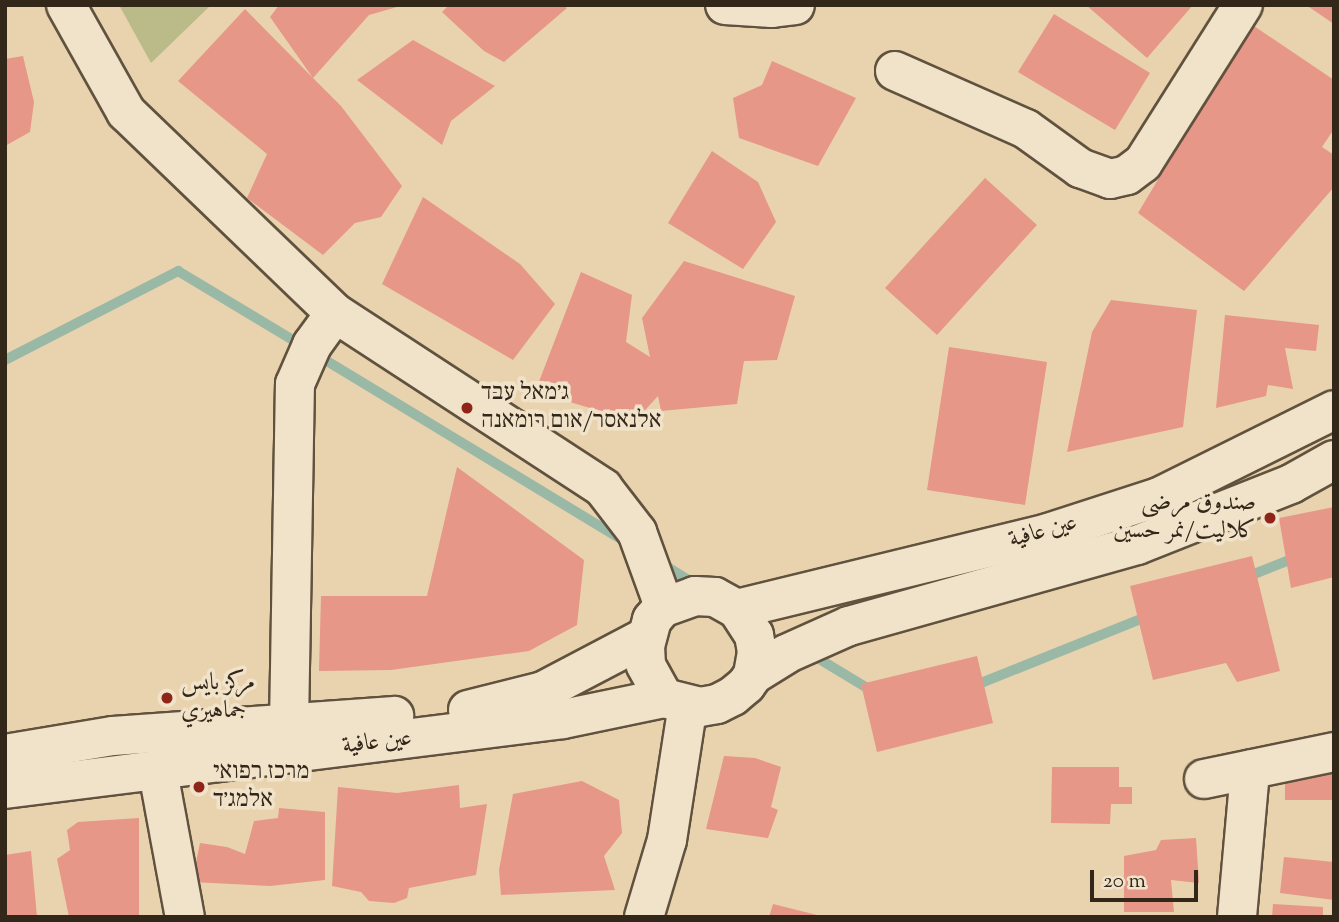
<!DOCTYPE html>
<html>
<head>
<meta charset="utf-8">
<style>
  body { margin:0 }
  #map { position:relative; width:1339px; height:922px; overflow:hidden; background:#e9d3ae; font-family:"Sorts Mill Goudy",Amiri,"Frank Ruhl Libre",serif }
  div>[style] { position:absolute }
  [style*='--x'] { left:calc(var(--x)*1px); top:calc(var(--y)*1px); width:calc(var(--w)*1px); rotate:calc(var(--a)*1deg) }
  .green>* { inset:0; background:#babb88 }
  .stream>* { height:10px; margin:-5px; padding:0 5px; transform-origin:5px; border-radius:5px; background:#99b9a6 }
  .building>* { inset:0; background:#e69788 }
  .roads { filter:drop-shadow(2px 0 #60523e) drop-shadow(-2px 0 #60523e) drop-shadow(0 2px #60523e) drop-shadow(0 -2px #60523e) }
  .street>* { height:38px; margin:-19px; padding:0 19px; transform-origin:19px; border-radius:19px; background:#f1e2ca }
  .secondary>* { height:38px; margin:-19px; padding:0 19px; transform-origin:19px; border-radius:19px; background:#f1e2ca }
  .dots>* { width:19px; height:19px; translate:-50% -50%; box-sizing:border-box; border:4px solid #f1e2ca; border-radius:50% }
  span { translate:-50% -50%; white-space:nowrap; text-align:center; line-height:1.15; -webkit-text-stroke:7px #f1e2ca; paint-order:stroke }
  .poi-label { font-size:24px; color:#322718 }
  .left { translate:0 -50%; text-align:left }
  .right { translate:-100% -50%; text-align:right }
  .street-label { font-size:24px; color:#322718 }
  .frame { position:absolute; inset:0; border:7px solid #322718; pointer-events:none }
  .scale { position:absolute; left:1090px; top:870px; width:108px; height:32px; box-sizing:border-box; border:4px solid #322718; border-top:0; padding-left:9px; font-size:21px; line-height:24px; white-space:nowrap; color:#322718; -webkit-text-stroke:5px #f1e2ca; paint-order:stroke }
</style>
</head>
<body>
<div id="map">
  <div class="green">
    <div style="clip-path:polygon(119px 5px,211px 5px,151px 63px)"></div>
  </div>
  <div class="stream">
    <div style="--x:317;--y:355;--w:361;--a:31.2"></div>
    <div style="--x:5;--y:360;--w:195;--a:-27.2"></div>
    <div style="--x:178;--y:271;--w:146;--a:31"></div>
    <div style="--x:661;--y:563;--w:44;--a:31.9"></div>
    <div style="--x:1244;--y:578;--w:57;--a:-21.6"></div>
    <div style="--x:811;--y:654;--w:71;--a:31.2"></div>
    <div style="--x:971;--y:687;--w:194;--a:-21.8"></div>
  </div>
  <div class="building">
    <div style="clip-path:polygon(279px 5px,404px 5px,369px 15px,313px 78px,341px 106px,402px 186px,381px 217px,355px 223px,323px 255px,247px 198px,267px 154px,178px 81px,245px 9px,313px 78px,270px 17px)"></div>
    <div style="clip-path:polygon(449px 5px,561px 5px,567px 8px,504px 62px,484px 51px,442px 12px)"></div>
    <div style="clip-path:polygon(1086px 5px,1193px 5px,1147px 58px)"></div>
    <div style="clip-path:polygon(1306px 5px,1334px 5px,1334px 24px)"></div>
    <div style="clip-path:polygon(1054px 14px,1150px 73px,1115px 130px,1018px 72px)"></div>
    <div style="clip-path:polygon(1251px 24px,1334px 80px,1334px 129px,1322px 147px,1334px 155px,1334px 187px,1244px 291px,1138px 213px)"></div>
    <div style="clip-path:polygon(413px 40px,495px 86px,451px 121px,442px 145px,357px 80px)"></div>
    <div style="clip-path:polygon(23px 56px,34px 102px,30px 132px,5px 146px,5px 59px)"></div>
    <div style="clip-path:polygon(772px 61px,856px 98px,818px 166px,739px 138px,733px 98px,762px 85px)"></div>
    <div style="clip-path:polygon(712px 151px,758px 182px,776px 222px,743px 269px,668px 223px)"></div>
    <div style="clip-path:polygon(985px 178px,1037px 225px,937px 335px,885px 288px)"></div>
    <div style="clip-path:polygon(423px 197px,520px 264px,555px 304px,513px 360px,382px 284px)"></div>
    <div style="clip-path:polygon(684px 261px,795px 296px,777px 360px,744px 361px,737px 404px,661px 411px,658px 396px,635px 421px,535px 392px,581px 272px,632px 295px,626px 342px,650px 357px,642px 318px)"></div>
    <div style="clip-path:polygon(1111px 300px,1197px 310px,1183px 427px,1067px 452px,1092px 332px)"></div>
    <div style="clip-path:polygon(1225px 315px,1319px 325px,1316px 351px,1285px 348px,1293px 389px,1268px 385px,1266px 396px,1216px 408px)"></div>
    <div style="clip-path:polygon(949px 347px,1047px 362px,1025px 505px,927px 490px)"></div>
    <div style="clip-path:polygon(457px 467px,584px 560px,577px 625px,529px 651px,391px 670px,319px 671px,321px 596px,427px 596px)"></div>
    <div style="clip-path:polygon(1334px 507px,1334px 577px,1291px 588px,1279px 518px)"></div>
    <div style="clip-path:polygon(1252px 556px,1280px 671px,1237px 682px,1226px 663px,1153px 680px,1130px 586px)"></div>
    <div style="clip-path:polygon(977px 656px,993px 723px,877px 752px,861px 684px)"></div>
    <div style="clip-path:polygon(724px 756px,755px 758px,781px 767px,771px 807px,778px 810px,768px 838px,706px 829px)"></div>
    <div style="clip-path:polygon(1285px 762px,1334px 762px,1334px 800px,1285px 800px)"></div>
    <div style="clip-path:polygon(1052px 767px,1119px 767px,1119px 787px,1132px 787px,1132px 804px,1111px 804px,1110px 824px,1051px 823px)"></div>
    <div style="clip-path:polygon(582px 781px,619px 800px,622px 833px,604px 856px,615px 890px,501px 895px,499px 870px,513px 794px)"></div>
    <div style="clip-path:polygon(459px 785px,460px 808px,487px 804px,476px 875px,409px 888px,407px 898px,394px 903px,369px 901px,361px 892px,332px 886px,338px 787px,397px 793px)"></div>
    <div style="clip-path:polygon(279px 808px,325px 812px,325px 880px,270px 886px,192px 882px,200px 843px,227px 847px,245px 854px,254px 821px,278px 818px)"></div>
    <div style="clip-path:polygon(139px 818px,139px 917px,69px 917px,57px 859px,70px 850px,67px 830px,78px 822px)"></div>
    <div style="clip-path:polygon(1196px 838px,1199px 883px,1171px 880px,1174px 912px,1124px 912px,1124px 856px,1156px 850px,1161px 840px)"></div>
    <div style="clip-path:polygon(31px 851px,37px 917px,5px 917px,5px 855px)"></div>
    <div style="clip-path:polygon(1284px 857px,1334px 862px,1334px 900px,1280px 893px)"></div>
    <div style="clip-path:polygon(773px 904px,821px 916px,821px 917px,769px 917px)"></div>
    <div style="clip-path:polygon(1273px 904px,1323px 907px,1323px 917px,1272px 917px)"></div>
  </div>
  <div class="roads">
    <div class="street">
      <div style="--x:66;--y:5;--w:123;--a:60.7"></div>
      <div style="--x:126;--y:112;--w:290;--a:43.9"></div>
      <div style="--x:335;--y:313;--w:320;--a:33.1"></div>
      <div style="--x:603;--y:488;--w:56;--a:52.3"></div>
      <div style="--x:637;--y:532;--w:79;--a:70"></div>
      <div style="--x:725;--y:5;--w:47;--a:3.7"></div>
      <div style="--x:772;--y:8;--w:23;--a:-7"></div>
      <div style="--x:895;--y:71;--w:143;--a:23.9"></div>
      <div style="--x:1026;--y:129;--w:67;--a:35.8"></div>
      <div style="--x:1080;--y:168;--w:32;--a:20"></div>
      <div style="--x:1110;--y:179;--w:17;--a:-13"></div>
      <div style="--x:1127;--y:175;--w:20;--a:-37"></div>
      <div style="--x:1143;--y:163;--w:187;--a:-57.7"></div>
      <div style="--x:289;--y:725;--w:341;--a:-89"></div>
      <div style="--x:295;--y:384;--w:43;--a:-66.4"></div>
      <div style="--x:312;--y:345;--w:39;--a:-54"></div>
      <div style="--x:158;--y:772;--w:147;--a:79.5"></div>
      <div style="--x:1204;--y:779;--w:133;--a:-11.7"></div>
      <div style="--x:644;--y:917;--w:80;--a:-73.4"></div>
      <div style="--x:667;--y:840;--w:137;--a:-81.2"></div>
      <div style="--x:1237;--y:917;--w:148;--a:-84.9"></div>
    </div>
    <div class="secondary">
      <div style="--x:695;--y:596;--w:20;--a:3"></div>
      <div style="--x:715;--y:597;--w:25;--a:29"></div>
      <div style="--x:737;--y:609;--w:31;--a:57"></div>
      <div style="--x:754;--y:635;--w:17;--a:80"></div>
      <div style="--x:757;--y:652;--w:23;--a:100"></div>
      <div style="--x:753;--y:675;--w:12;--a:125"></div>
      <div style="--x:746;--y:685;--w:17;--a:140"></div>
      <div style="--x:733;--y:696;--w:18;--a:153"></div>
      <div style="--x:717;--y:704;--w:17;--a:170"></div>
      <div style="--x:700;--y:707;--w:37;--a:-166"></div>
      <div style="--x:664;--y:698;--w:38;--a:-119"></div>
      <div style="--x:646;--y:665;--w:19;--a:-93"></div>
      <div style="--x:645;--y:646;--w:27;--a:-75"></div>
      <div style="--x:652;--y:620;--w:16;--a:-50"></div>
      <div style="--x:662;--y:608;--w:35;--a:-20"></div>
      <div style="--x:737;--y:609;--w:320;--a:-13.7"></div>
      <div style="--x:1048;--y:533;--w:117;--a:-18"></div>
      <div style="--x:1159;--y:497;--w:195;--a:-26.4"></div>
      <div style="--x:753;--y:675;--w:39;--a:-32"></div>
      <div style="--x:786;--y:654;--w:69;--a:-24"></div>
      <div style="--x:849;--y:626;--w:299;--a:-15.7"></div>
      <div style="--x:1137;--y:545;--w:166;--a:-21.6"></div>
      <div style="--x:1291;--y:484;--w:49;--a:-29.2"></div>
      <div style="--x:468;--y:710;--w:77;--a:-14.2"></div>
      <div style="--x:543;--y:691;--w:116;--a:-27.7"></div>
      <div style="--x:5;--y:754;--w:109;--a:-9.5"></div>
      <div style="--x:113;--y:736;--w:282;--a:-4.1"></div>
      <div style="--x:5;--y:789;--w:562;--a:-7.15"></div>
      <div style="--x:563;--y:719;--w:103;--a:-11.7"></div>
    </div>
  </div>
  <div class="dots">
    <div style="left:467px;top:408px;background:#8f2418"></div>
    <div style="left:1270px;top:518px;background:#8f2418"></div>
    <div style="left:167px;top:698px;background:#8f2418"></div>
    <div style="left:199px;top:787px;background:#8f2418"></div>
  </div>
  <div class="poi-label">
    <span class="left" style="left:481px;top:408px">ג׳מאל עבד<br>אלנאסר/אום רומאנה</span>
    <span class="right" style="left:1256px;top:518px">صندوق مرضى<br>كلاليت/نمر حسين</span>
    <span class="left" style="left:181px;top:698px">مركز بايس<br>جماهيري</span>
    <span class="left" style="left:213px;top:787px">מרכז רפואי<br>אלמג׳ד</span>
  </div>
  <div class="street-label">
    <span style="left:1043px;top:532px;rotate:-16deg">عين عافية</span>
    <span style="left:377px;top:743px;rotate:-7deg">عين عافية</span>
  </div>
  <div class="frame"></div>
  <div class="scale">20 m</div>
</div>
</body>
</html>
